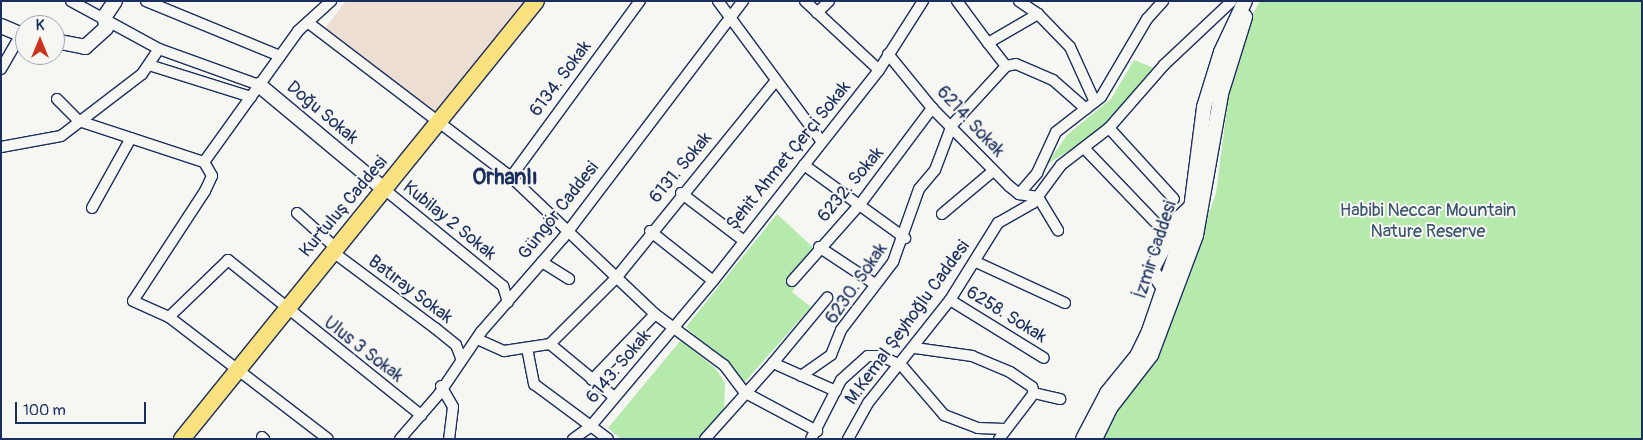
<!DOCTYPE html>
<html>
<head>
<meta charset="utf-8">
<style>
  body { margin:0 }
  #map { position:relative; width:1643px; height:440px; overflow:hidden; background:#f6f6f2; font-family:Pangolin,sans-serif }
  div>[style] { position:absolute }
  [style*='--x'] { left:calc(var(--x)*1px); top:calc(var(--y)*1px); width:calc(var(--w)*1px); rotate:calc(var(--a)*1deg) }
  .built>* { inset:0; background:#edded3 }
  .green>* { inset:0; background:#b5eaac }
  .roads { filter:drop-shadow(1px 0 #1b2f5e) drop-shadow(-1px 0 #1b2f5e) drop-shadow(0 1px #1b2f5e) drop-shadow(0 -1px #1b2f5e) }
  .minor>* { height:10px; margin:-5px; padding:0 5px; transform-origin:5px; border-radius:5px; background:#f6f6f2 }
  .tertiary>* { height:14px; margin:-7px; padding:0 7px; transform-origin:7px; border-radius:7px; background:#f6f6f2 }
  .primary>* { height:16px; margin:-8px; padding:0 8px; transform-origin:8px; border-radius:8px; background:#fae180 }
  span { translate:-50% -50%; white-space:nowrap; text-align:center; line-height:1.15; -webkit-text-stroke:4px #f6f6f2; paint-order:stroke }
  .street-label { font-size:18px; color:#1b2f5e }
  .park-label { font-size:18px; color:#3a546e }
  .district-label { font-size:22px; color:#1b2f5e; font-weight:700 }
  .frame { position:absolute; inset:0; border:2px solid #1b2f5e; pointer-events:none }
  .north { position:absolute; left:15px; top:15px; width:50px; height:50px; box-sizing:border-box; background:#f6f6f2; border:1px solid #9ea6b7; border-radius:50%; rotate:0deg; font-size:14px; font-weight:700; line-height:20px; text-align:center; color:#1b2f5e }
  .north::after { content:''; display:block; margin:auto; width:18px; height:22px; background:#c8321e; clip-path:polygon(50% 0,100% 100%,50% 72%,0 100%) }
  .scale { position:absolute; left:15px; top:402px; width:131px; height:22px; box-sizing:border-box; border:2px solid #1b2f5e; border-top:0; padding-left:6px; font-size:15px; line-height:18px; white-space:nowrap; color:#1b2f5e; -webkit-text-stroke:4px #f6f6f2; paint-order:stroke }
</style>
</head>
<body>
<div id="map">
  <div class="built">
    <div style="clip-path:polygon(346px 1px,527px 1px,437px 120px,325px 28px)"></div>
  </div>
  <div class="green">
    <div style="clip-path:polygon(1260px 1px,1642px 1px,1642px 439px,1100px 439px,1106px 418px,1156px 361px,1216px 193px,1235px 47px)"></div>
    <div style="clip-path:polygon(1134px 60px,1154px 68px,1127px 106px,1108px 126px,1046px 165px,1067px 135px,1111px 99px)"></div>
    <div style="clip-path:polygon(777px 214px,818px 252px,792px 292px,811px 307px,744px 383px,686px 327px)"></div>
    <div style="clip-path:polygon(681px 340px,716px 369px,725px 383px,724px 414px,702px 439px,621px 439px,608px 428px)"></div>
  </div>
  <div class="roads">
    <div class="minor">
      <div style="--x:71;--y:1;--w:100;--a:28.6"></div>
      <div style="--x:159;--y:49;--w:106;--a:19.8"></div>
      <div style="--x:146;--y:1;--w:145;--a:22.3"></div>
      <div style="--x:718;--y:1;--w:175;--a:53.6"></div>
      <div style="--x:805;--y:1;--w:101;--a:43"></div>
      <div style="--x:957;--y:1;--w:52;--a:53.6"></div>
      <div style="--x:817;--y:13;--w:17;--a:-45"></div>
      <div style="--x:1038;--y:14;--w:46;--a:45.9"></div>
      <div style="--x:1070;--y:47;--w:60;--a:65.6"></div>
      <div style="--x:310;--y:24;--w:253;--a:37.3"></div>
      <div style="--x:511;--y:177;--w:199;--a:43.6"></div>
      <div style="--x:655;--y:314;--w:86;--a:36.5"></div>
      <div style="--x:724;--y:365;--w:34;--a:53"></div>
      <div style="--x:888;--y:54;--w:70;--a:50.8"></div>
      <div style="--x:932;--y:108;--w:110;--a:45.4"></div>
      <div style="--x:1009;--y:186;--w:13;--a:39"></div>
      <div style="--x:1019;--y:194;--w:19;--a:9"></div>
      <div style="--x:1038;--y:197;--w:39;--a:59"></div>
      <div style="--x:149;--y:65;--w:107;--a:17.4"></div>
      <div style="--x:1006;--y:66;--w:29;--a:-128"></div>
      <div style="--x:988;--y:43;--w:58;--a:-30.1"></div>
      <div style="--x:1038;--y:14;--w:23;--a:-146"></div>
      <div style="--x:1006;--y:66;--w:10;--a:-11"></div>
      <div style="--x:1016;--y:64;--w:40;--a:23.4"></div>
      <div style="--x:1053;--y:80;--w:44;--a:41.3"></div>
      <div style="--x:1;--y:69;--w:39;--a:-60"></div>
      <div style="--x:57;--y:99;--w:31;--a:45"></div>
      <div style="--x:79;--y:121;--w:132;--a:18.2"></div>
      <div style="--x:1109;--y:128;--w:96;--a:47.5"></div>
      <div style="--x:1;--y:147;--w:61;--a:-10.4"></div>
      <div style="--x:61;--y:136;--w:102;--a:-37.4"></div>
      <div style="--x:142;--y:74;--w:30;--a:-56"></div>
      <div style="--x:1084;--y:148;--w:103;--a:46.2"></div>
      <div style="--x:204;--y:162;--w:16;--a:60"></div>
      <div style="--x:212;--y:176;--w:17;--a:115"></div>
      <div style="--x:205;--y:191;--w:131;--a:123.2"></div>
      <div style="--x:133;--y:301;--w:39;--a:24"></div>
      <div style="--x:169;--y:317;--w:200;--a:37.5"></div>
      <div style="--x:204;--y:162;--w:161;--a:-54.3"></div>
      <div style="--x:298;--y:31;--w:45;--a:-42.3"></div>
      <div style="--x:804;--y:165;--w:125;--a:35.9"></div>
      <div style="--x:511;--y:177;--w:218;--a:-53.8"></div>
      <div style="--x:384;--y:189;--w:154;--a:39.2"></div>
      <div style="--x:503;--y:286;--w:17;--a:73"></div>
      <div style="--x:681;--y:193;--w:78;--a:37.2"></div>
      <div style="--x:1019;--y:194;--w:28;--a:-49"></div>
      <div style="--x:1037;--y:173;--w:45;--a:-65.1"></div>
      <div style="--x:1056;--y:132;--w:57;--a:-37.9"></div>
      <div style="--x:1101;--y:97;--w:91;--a:-59.5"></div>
      <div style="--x:1147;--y:19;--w:24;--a:-48"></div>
      <div style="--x:92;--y:208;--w:80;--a:-60.9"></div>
      <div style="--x:297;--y:213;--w:52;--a:41.9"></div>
      <div style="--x:942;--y:214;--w:67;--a:-40.1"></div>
      <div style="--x:650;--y:231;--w:80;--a:38.4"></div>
      <div style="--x:819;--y:247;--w:67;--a:33.5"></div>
      <div style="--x:333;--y:252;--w:127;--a:36.7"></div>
      <div style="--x:435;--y:328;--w:27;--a:39"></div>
      <div style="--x:456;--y:345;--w:14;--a:69"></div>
      <div style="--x:542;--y:262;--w:32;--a:32"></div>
      <div style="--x:976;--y:262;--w:98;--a:24.7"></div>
      <div style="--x:792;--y:281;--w:104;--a:-48.5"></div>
      <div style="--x:861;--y:203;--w:119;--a:-53.2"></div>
      <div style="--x:950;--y:300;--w:110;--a:31.7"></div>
      <div style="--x:169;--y:317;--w:82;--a:-44"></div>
      <div style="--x:228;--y:260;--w:248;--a:38.8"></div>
      <div style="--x:477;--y:339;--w:30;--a:24"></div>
      <div style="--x:504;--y:351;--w:47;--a:-8.7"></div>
      <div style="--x:550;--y:344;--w:93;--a:-45"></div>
      <div style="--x:616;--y:278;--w:252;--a:-51"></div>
      <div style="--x:550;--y:344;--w:83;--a:39.6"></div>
      <div style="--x:527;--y:348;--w:37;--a:79"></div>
      <div style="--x:534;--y:384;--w:92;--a:36.6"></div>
      <div style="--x:915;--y:348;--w:58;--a:8"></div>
      <div style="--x:972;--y:356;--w:41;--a:22.8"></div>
      <div style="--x:1010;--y:372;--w:27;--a:34"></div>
      <div style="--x:1032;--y:387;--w:6;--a:72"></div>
      <div style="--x:1034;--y:393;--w:27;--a:13"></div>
      <div style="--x:773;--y:363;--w:85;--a:-50.3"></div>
      <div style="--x:801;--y:376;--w:37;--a:-35"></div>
      <div style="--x:831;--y:355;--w:27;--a:-68"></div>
      <div style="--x:841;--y:330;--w:86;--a:-52.6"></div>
      <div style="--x:893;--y:262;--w:77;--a:-70.4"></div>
      <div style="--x:919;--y:189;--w:25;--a:-50"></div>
      <div style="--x:935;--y:170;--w:48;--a:-69.3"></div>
      <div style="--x:952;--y:125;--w:80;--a:-47.5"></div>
      <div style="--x:592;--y:380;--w:91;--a:-46.3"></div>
      <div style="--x:441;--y:386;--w:24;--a:60"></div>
      <div style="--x:453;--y:407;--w:32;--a:97"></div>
      <div style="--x:744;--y:392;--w:83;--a:28.1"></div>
      <div style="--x:262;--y:437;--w:3;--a:45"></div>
      <div style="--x:400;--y:439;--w:60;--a:-49.1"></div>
      <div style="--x:439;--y:394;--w:75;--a:-55.9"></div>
      <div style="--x:481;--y:332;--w:125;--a:-48.9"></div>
      <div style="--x:563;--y:238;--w:298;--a:-52.8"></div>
      <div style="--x:573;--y:439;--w:21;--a:-35"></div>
      <div style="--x:590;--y:427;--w:191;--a:-49.9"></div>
      <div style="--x:713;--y:281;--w:268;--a:-51.8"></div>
      <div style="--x:879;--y:70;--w:82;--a:-57.5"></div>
      <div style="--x:705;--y:439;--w:102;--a:-48.2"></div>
      <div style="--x:773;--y:363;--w:69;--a:24"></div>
      <div style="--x:811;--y:439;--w:66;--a:-63"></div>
      <div style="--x:841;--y:380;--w:36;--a:-42"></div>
      <div style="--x:868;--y:356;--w:13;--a:0"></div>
      <div style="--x:881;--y:356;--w:23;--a:25"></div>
      <div style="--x:902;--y:366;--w:65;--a:49.4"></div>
      <div style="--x:944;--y:415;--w:36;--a:21"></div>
      <div style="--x:978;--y:428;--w:26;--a:2"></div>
      <div style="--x:848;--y:439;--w:41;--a:-60.9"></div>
      <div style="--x:868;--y:403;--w:132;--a:-51.5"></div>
      <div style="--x:950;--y:300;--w:91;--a:-58.1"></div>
      <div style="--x:998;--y:223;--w:40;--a:-29.7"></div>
      <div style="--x:1033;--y:203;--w:47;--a:-53.6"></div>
      <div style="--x:1061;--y:165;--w:61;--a:-37.6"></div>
      <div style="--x:1109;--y:128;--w:84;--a:-48.9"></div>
      <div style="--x:1164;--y:65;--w:93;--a:-43.3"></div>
      <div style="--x:999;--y:439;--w:58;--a:-52.7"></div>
    </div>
    <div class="tertiary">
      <div style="--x:1;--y:26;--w:26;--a:23"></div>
      <div style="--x:55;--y:41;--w:31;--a:11"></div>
      <div style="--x:85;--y:47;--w:28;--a:-42"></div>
      <div style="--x:106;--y:28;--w:12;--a:-95"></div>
      <div style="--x:105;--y:16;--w:18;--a:-56"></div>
      <div style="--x:259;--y:85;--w:163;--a:39.8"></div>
      <div style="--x:1164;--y:288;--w:22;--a:-124"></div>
      <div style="--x:1152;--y:270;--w:59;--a:-62.6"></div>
      <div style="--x:1179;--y:218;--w:16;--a:-43"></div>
      <div style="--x:1083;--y:439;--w:52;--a:-62.4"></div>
      <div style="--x:1107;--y:393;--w:48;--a:-51"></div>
      <div style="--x:1137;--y:356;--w:28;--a:-64"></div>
      <div style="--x:1149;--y:331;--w:129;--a:-71"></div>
      <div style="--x:1191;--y:209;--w:103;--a:-82.7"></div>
      <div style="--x:1204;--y:107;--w:58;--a:-72.8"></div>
      <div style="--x:1221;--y:52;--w:56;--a:-64.8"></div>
      <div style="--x:1095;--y:439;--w:34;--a:-64"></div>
      <div style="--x:1110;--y:408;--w:67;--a:-52.3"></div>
      <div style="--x:1151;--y:355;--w:128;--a:-69.4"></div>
      <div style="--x:1196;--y:235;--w:143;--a:-79.9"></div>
      <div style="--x:1221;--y:94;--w:81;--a:-72.7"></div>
    </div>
    <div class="primary">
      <div style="--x:182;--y:439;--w:563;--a:-51.05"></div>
    </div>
  </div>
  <div class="street-label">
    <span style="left:561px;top:79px;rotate:-53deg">6134. Sokak</span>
    <span style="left:322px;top:113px;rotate:40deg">Doğu Sokak</span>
    <span style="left:970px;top:122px;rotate:47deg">6214. Sokak</span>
    <span style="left:789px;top:156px;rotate:-51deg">Şehit Ahmet Çerçi Sokak</span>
    <span style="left:681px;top:168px;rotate:-50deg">6131. Sokak</span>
    <span style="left:851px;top:185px;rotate:-50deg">6232. Sokak</span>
    <span style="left:344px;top:207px;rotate:-50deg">Kurtuluş Caddesi</span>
    <span style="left:559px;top:211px;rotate:-52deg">Güngör Caddesi</span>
    <span style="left:449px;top:221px;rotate:39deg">Kubilay 2 Sokak</span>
    <span style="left:1156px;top:250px;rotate:-72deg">İzmir Caddesi</span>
    <span style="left:857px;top:284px;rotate:-55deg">6230. Sokak</span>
    <span style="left:410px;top:290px;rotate:37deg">Batıray Sokak</span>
    <span style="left:1006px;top:315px;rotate:32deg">6258. Sokak</span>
    <span style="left:908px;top:323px;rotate:-54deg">M.Kemal Şeyhoğlu Caddesi</span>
    <span style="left:363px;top:350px;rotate:38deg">Ulus 3 Sokak</span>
    <span style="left:619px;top:367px;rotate:-50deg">6143. Sokak</span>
  </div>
  <div class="park-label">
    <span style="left:1428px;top:222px">Habibi Neccar Mountain<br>Nature Reserve</span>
  </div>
  <div class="district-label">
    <span style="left:505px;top:178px">Orhanlı</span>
  </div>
  <div class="frame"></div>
  <div class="north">K</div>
  <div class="scale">100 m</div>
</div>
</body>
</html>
